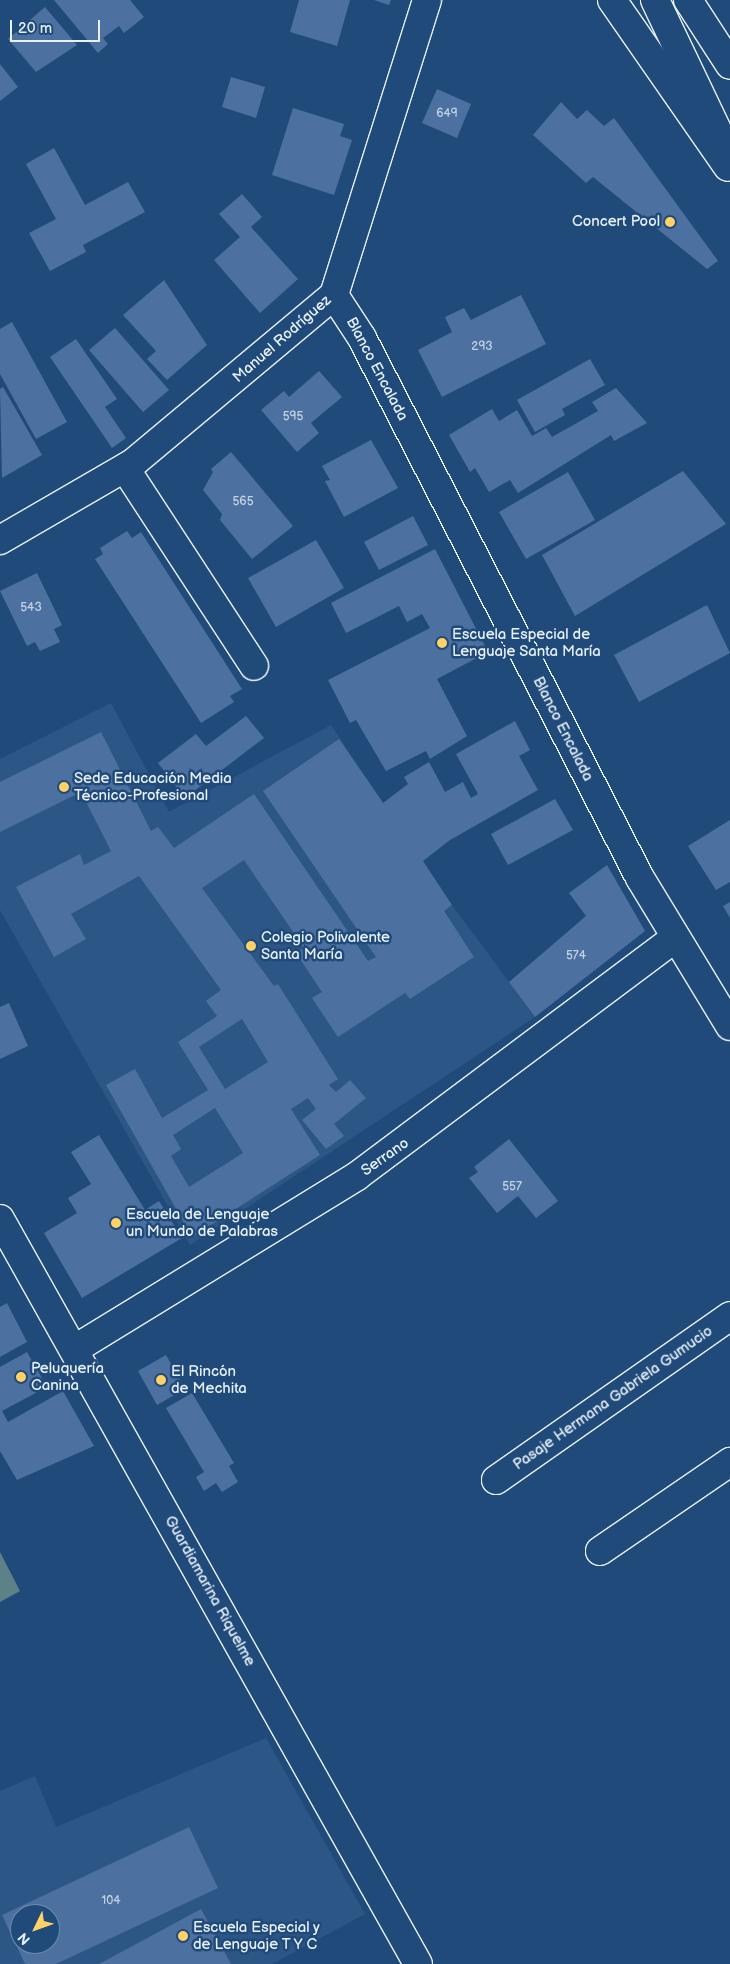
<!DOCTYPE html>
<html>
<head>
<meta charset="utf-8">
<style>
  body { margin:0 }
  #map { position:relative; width:730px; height:1964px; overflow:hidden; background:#1f4a7a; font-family:"Balsamiq Sans",sans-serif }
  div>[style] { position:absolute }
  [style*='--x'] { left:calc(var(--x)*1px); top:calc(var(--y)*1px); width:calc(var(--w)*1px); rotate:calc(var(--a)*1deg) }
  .built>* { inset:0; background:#2c5685 }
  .green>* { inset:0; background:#5c8186 }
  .building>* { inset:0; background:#4c71a0 }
  .roads { filter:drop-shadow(1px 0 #e8f1f8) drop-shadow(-1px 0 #e8f1f8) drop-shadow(0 1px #e8f1f8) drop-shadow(0 -1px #e8f1f8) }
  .minor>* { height:28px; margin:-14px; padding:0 14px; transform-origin:14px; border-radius:14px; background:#1f4a7a }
  .major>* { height:28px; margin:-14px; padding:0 14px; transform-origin:14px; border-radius:14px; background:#1f4a7a }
  .highway>* { height:28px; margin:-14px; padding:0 14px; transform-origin:14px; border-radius:14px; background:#1f4a7a }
  .dots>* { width:14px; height:14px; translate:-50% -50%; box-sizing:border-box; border:2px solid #1f4a7a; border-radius:50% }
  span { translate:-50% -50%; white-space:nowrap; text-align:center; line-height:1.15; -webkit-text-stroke:5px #1f4a7a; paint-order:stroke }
  .number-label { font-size:12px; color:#c1d1e2 }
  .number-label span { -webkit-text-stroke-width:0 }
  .poi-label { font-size:15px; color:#e8f1f8 }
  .right { translate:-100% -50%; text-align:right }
  .left { translate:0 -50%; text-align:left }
  .street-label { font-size:15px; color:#e8f1f8 }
  .north { position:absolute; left:10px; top:1904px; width:50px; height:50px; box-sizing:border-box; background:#1f4a7a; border:1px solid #6f8dac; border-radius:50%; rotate:228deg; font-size:14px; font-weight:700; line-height:20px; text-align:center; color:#e8f1f8 }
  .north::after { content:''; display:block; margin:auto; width:18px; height:22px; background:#ffd166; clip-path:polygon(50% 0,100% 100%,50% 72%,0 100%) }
  .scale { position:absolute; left:10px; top:20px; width:90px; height:22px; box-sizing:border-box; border:2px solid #e8f1f8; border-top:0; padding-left:6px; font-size:15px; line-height:18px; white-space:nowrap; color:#e8f1f8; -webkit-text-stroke:4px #1f4a7a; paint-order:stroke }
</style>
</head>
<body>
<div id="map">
  <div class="built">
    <div style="clip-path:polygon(111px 703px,169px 812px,331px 725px,452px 905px,535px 1017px,190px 1245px,0 910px,0 759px)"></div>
    <div style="clip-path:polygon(evenodd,266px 1738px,365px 1914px,272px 1964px,0 1964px,0 1791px,35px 1776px,56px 1827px,266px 1738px,20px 1914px,50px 1914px,50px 1944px,20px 1944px,20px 1914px)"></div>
  </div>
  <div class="green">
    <div style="clip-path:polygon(0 1552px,20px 1591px,0 1602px)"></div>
  </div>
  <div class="building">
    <div style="clip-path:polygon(54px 0,130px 0,144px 17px,124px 33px,119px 26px,103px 38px,108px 44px,98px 53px)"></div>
    <div style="clip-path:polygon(299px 0,350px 0,337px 46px,290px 32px)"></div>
    <div style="clip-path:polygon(374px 0,391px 0,389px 5px)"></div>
    <div style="clip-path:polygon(45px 7px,77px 45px,36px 72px,8px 39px)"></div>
    <div style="clip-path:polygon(0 64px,18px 87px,0 101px)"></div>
    <div style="clip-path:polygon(231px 77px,265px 87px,256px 118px,222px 107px)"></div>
    <div style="clip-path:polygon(437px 89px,471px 104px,457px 138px,422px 123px)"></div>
    <div style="clip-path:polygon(561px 102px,577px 119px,587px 110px,604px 126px,614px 118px,718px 261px,707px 269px,593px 177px,586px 183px,533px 135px)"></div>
    <div style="clip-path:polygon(293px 108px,344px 124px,340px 136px,352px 140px,334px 195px,272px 175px)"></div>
    <div style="clip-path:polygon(54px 148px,85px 205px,128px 182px,145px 212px,83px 245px,86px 252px,50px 271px,29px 233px,56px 219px,26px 164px)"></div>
    <div style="clip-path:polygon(242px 194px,262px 217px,251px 227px,298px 279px,260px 313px,214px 260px,240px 237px,219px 214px)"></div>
    <div style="clip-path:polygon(164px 280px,207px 345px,167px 380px,147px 359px,156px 351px,123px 315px)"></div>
    <div style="clip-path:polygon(521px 295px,546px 344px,442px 397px,418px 350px,452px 332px,445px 317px,464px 308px,471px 320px)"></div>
    <div style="clip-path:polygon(12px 322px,67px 422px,36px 439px,0 374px,0 329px)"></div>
    <div style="clip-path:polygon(115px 328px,169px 390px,143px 412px,89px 350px)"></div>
    <div style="clip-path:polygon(76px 339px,117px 399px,105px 407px,126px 438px,112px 448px,50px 357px)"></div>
    <div style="clip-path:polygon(590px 359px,605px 385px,562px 409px,565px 415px,535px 432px,517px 400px)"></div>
    <div style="clip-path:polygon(319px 371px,342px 397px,311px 423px,319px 433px,297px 452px,261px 410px,284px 391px,289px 397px)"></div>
    <div style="clip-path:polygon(3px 387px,42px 455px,2px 478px,0 389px)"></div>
    <div style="clip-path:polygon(616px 388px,647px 423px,614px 441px,611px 435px,518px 493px,510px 480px,489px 492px,475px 468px,470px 472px,449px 435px,492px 409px,499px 421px,517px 410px,532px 436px,546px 428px,552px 437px,598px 411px,592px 402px)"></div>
    <div style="clip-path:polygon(371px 440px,398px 488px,344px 517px,325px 481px,330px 480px,322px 466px)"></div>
    <div style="clip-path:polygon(231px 452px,293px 526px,252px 559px,220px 520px,222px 514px,203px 490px,213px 472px,211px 469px)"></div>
    <div style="clip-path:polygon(683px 471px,726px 524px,575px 616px,542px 555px)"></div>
    <div style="clip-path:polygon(568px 472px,595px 520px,526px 559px,499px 512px)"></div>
    <div style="clip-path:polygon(413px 516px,428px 545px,379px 570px,364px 542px)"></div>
    <div style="clip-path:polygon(127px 531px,132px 538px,141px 532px,242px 689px,230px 696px,234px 702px,201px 723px,95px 559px,103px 554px,100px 548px)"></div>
    <div style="clip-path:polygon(316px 540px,344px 588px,276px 627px,248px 578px)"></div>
    <div style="clip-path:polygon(435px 549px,488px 652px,437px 679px,467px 736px,430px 759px,426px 751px,386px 771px,356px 720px,350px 723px,328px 680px,430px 628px,422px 614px,407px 622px,399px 606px,346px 633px,331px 603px)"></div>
    <div style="clip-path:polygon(37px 573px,62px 625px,54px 629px,60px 642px,40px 651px,35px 642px,27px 646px,0 591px)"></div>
    <div style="clip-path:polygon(707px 605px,730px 653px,639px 702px,614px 655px)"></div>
    <div style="clip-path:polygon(246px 716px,264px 738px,185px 798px,158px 763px,196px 734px,206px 746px)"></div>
    <div style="clip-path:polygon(evenodd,515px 721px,530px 750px,519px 756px,538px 790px,450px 840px,423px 861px,452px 905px,444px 911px,474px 957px,410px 999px,405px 993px,338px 1037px,312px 998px,322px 992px,296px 953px,304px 948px,244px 860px,202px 888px,274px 986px,278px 984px,338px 1079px,329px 1085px,336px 1092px,350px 1080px,366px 1098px,334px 1124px,344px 1136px,326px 1149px,302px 1120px,316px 1109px,308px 1098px,291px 1109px,320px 1155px,192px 1237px,106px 1085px,135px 1069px,162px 1118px,208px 1090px,178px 1042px,217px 1016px,206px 1001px,221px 990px,139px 876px,71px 914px,86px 939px,54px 957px,16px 887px,80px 854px,84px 865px,111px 851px,81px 792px,0 832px,0 782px,101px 732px,151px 831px,158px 827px,174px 848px,254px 794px,368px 961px,376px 957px,263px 791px,339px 739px,383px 803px,408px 784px,404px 777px,429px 762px,445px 792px,463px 782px,471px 798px,478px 794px,456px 754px,515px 721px,242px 1019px,268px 1062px,225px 1089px,199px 1047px,242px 1019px,515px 721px,215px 1108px,243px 1153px,189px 1187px,171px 1156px,181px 1149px,173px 1135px,215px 1108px)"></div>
    <div style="clip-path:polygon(555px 799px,573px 830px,508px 865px,491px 834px)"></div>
    <div style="clip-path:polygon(730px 820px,730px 882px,716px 890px,688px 846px)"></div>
    <div style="clip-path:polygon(607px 865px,645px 931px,535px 1017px,509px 982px,586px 916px,569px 893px)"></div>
    <div style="clip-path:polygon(730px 902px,730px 918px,723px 906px)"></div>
    <div style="clip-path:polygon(9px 1003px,28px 1046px,0 1059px,0 1007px)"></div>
    <div style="clip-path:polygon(99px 1135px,145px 1210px,159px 1201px,182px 1238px,82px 1298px,44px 1233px,77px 1213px,68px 1198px,91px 1184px,71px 1152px)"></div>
    <div style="clip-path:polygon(509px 1139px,558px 1201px,536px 1218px,518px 1196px,497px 1213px,469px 1178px,478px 1172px,474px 1167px)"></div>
    <div style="clip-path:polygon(7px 1303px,27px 1342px,0 1357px,0 1307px)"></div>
    <div style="clip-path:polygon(27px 1352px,47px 1387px,2px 1411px,8px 1422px,63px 1391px,94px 1446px,17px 1480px,0 1451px,0 1367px)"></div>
    <div style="clip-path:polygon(166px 1355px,185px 1389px,157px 1405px,138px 1371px)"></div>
    <div style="clip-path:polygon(192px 1393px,234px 1463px,229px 1466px,238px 1482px,222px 1492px,216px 1483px,204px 1491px,196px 1477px,204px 1472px,166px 1408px)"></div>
    <div style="clip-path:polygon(evenodd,189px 1827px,218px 1888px,56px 1964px,25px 1964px,2px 1915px,189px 1827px,20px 1914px,50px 1914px,50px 1944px,20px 1944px,20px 1914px)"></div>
    <div style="clip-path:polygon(201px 1909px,231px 1964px,99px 1964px)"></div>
  </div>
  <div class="roads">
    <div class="minor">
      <div style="--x:334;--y:295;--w:51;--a:56.9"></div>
      <div style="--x:362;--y:338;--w:607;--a:62.76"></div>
      <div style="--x:640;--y:878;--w:173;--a:58.7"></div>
      <div style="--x:125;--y:468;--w:236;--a:56.9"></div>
      <div style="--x:0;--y:540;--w:154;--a:-30.1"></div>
      <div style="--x:133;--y:463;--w:262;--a:-39.9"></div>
      <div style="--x:334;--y:295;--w:309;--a:-72.5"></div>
      <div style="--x:0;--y:1219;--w:854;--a:60.7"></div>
      <div style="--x:75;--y:1349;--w:331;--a:-31.5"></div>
      <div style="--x:357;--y:1176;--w:397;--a:-36.8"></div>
      <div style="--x:496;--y:1480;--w:286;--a:-35"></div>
      <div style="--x:600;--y:1551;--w:158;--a:-34.4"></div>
    </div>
    <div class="major">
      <div style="--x:612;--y:0;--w:203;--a:55.2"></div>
    </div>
    <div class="highway">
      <div style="--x:655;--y:0;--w:174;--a:64.5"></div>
      <div style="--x:688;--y:0;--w:77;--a:57.1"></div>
    </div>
  </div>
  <div class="dots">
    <div style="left:670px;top:222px;background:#ffd166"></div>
    <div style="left:442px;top:643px;background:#ffd166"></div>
    <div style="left:64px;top:787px;background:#ffd166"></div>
    <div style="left:251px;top:946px;background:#ffd166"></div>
    <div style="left:116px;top:1223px;background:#ffd166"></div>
    <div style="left:21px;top:1377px;background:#ffd166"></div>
    <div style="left:161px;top:1380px;background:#ffd166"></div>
    <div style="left:183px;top:1936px;background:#ffd166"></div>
  </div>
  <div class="number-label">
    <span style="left:447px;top:114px">649</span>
    <span style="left:482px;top:347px">293</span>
    <span style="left:293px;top:417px">595</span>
    <span style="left:243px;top:502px">565</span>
    <span style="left:31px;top:608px">543</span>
    <span style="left:576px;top:956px">574</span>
    <span style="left:512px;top:1187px">557</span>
    <span style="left:111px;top:1901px">104</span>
  </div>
  <div class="poi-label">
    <span class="right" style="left:660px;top:222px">Concert Pool</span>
    <span class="left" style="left:452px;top:643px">Escuela Especial de<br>Lenguaje Santa María</span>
    <span class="left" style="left:74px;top:787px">Sede Educación Media<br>Técnico-Profesional</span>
    <span class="left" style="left:261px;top:946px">Colegio Polivalente<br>Santa María</span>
    <span class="left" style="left:126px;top:1223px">Escuela de Lenguaje<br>un Mundo de Palabras</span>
    <span class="left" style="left:31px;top:1377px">Peluquería<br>Canina</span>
    <span class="left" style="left:171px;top:1380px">El Rincón<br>de Mechita</span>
    <span class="left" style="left:193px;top:1936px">Escuela Especial y<br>de Lenguaje T Y C</span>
  </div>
  <div class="street-label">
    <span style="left:282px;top:339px;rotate:-41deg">Manuel Rodríguez</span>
    <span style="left:377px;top:369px;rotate:62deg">Blanco Encalada</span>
    <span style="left:563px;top:729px;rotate:63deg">Blanco Encalada</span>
    <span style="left:385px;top:1157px;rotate:-35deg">Serrano</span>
    <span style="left:613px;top:1398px;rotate:-35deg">Pasaje Hermana Gabriela Gumucio</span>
    <span style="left:210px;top:1591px;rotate:61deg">Guardiamarina Riquelme</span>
  </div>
  <div class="north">N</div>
  <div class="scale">20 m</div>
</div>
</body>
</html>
